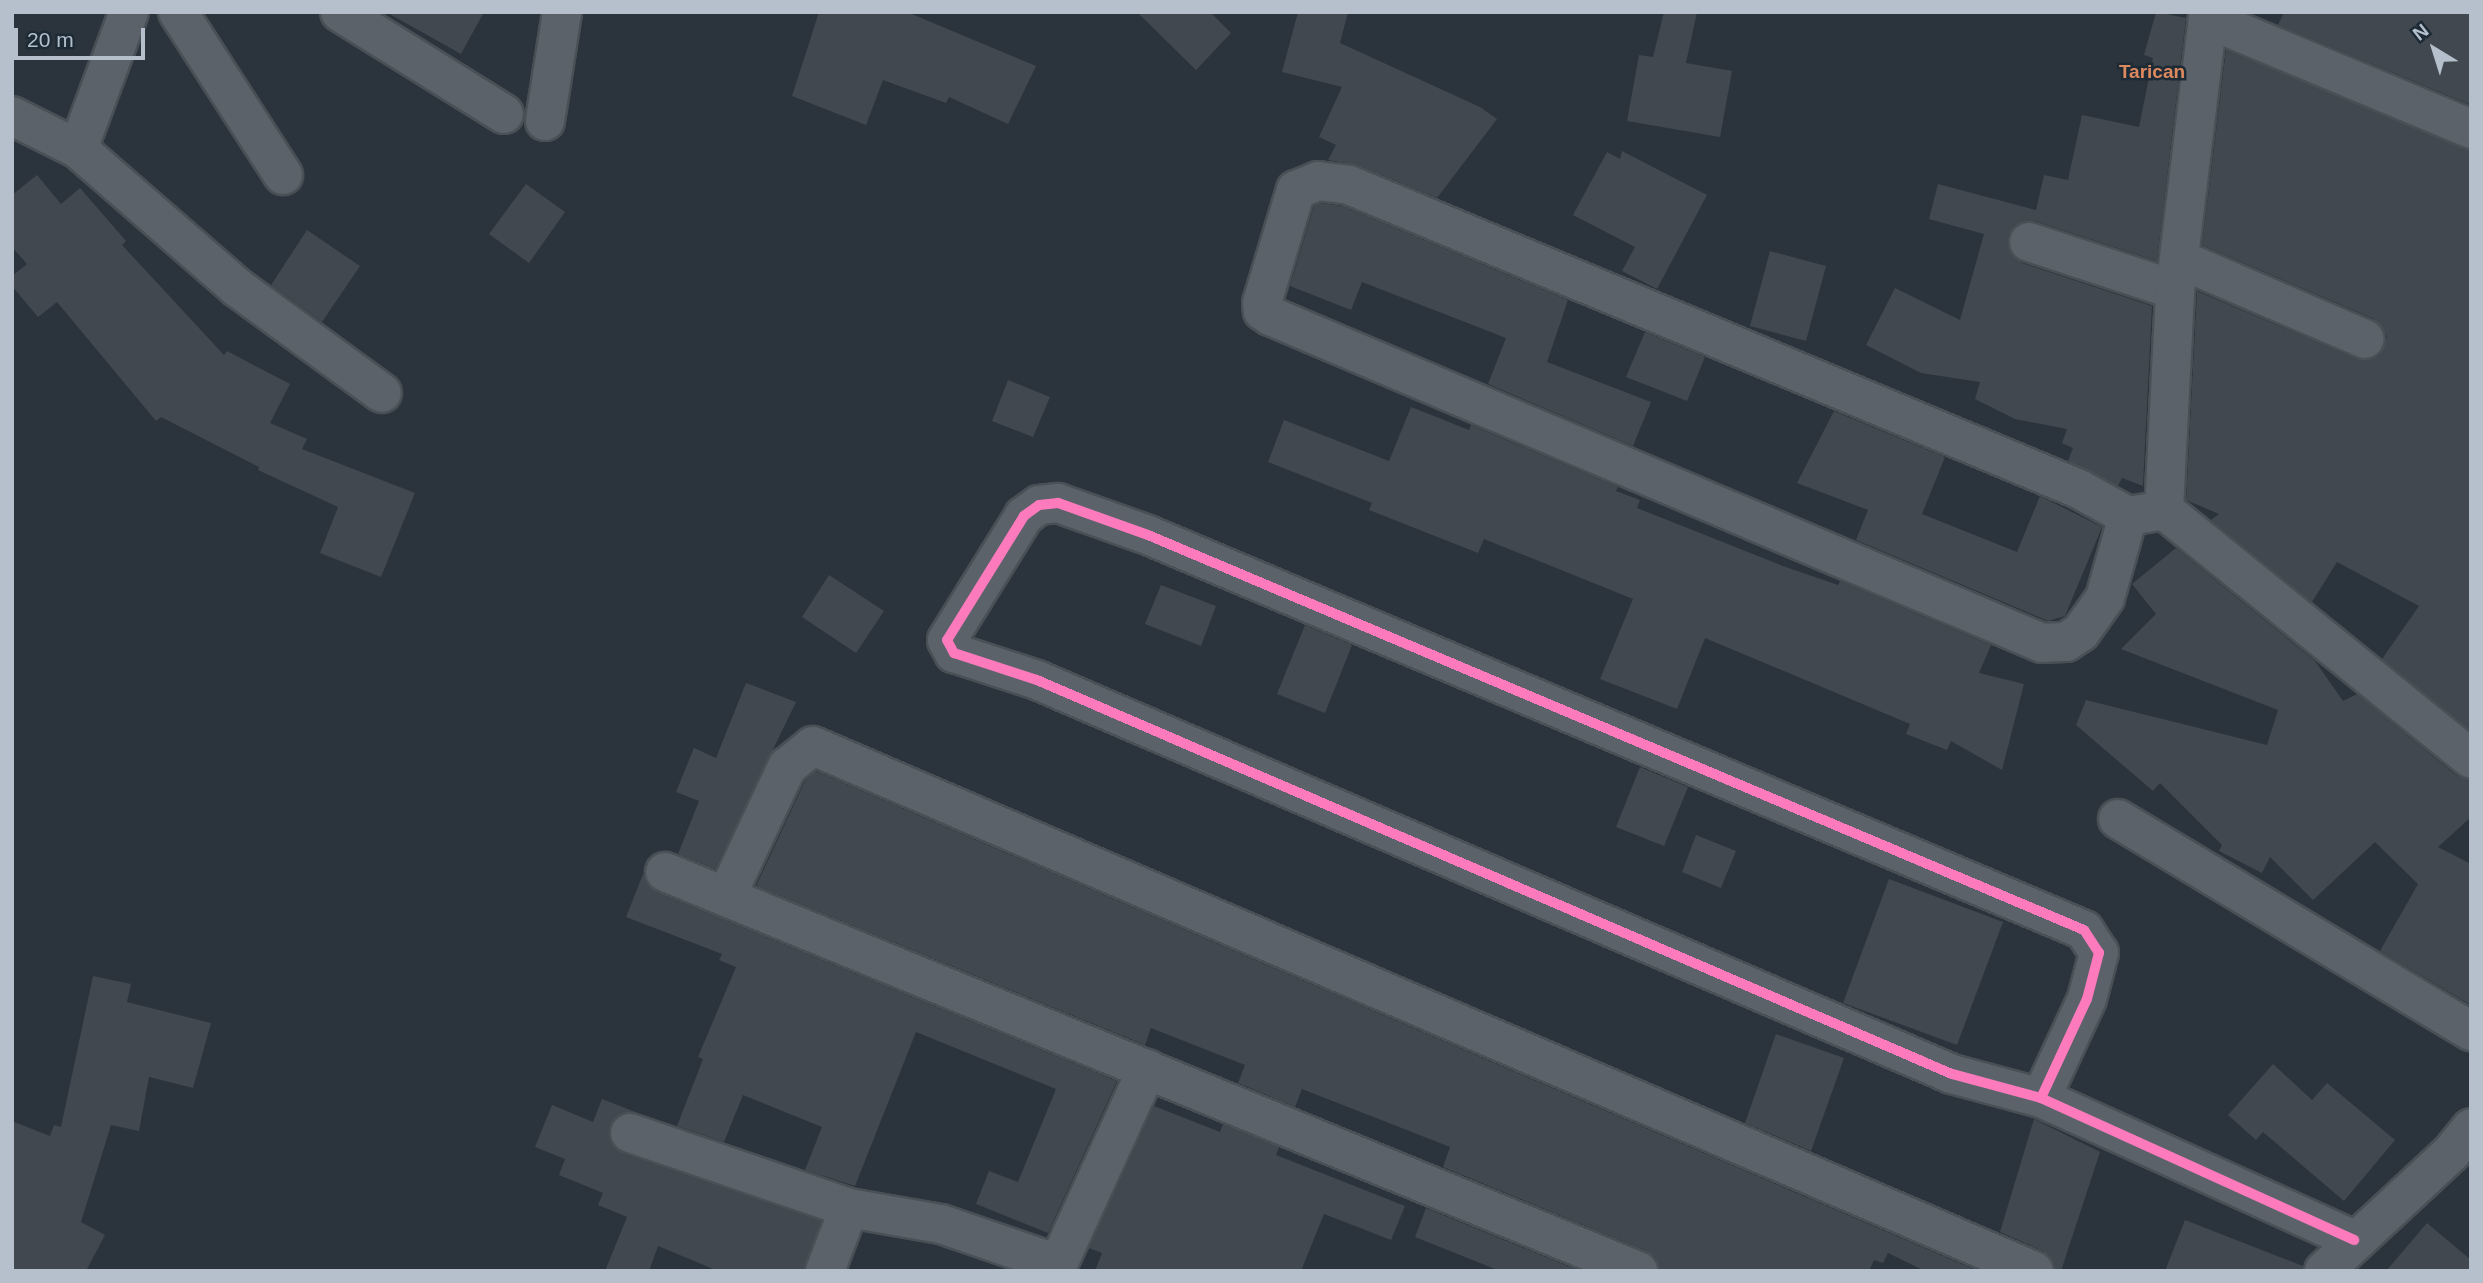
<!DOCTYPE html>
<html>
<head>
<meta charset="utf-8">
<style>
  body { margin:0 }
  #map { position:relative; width:2483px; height:1283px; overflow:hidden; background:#2b343c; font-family:Arial,sans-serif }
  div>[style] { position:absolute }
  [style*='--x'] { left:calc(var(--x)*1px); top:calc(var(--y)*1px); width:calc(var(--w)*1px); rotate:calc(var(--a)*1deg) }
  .building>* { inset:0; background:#41484f }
  .roads { filter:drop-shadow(2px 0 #495056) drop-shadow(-2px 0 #495056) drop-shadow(0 2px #495056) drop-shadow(0 -2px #495056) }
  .minor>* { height:38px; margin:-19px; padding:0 19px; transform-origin:19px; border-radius:19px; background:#5b6269 }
  .cycleway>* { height:10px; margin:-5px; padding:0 5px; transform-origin:5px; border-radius:5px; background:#fd7abc }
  span { translate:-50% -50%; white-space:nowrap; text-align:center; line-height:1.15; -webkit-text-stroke:5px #1d2b37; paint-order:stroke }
  .neighbourhood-label { font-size:19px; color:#dd895f; font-weight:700 }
  .frame { position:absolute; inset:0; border:14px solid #b5c0cc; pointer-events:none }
  .north { position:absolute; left:2399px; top:14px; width:70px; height:70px; -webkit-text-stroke:5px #1d2b37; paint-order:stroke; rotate:322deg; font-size:19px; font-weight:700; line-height:28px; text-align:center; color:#b5c0cc }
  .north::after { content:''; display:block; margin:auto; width:24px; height:32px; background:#b5c0cc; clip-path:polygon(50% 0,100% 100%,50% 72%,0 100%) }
  .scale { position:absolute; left:14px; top:28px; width:131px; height:32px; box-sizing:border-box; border:4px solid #b5c0cc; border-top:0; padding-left:9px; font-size:21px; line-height:24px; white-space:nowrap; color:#b5c0cc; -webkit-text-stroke:5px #1d2b37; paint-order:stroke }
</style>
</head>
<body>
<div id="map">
  <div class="building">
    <div style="clip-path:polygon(386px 12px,484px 12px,461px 54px)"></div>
    <div style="clip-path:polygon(819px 12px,907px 12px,1036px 66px,1008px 124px,949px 97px,946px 103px,883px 80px,866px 125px,792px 96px)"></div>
    <div style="clip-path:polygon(1137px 12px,1210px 12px,1231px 33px,1196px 70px)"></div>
    <div style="clip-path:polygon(1298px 12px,1348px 12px,1340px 43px,1480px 107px,1497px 119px,1437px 198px,1357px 165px,1328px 160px,1336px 145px,1319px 137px,1342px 87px,1282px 72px)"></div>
    <div style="clip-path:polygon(1664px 12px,1697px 12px,1686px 63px,1732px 71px,1720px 137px,1627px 121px,1639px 55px,1653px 57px)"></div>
    <div style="clip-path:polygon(2156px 12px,2186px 18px,2157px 261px,2035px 221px,2015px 225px,2008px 236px,2012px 256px,2022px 263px,2152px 306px,2143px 486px,2122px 478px,2118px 486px,2068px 461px,2073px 448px,2062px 443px,2067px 429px,2015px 419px,1975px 399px,1980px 382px,1921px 373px,1866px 345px,1895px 288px,1960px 320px,1984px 234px,1929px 219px,1938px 184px,2036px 210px,2044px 175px,2068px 180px,2082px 115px,2139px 127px,2153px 58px,2144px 55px)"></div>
    <div style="clip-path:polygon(2284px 12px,2471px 12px,2471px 105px,2278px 25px)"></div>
    <div style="clip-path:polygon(2226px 50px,2471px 150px,2471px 731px,2382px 659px,2419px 606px,2337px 562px,2312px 602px,2211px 520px,2219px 514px,2186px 500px,2197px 291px,2357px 359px,2379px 356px,2387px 337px,2374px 319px,2202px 245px)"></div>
    <div style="clip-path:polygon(1622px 151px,1707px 195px,1657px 289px,1622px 271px,1635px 247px,1573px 215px,1607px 152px,1620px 159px)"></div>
    <div style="clip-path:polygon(37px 175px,61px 204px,80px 188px,126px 241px,122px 245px,224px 355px,227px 351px,290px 384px,270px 423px,307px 439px,302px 449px,415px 493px,381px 577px,320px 553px,338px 507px,258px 470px,259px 467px,161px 417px,156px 421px,57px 302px,38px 317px,12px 286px,12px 276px,27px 264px,12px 247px,12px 195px)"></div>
    <div style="clip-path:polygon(526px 184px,565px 212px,529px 263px,489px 234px)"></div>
    <div style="clip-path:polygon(1321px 203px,1343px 206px,1568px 300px,1547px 362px,1651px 402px,1633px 446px,1488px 384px,1506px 338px,1362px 282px,1351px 310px,1290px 286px,1314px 206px)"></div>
    <div style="clip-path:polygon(307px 230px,360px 266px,322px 322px,271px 285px)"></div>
    <div style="clip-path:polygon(1770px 251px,1826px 266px,1806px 341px,1750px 326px)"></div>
    <div style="clip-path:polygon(1645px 332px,1705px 357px,1687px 401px,1626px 377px)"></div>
    <div style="clip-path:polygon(1008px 380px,1050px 397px,1033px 437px,992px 421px)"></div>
    <div style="clip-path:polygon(1411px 407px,1469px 430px,1471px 425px,1618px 487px,1616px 491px,1640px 500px,1637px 508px,1783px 566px,1838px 585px,1840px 581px,1991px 645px,1979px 673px,2024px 684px,2002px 770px,1951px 741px,1947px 750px,1906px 734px,1910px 724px,1705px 638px,1677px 709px,1600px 679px,1633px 599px,1484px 539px,1478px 553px,1369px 510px,1372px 503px,1268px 462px,1284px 420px,1389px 461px)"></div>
    <div style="clip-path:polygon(1834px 411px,1945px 457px,1922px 514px,2017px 552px,2040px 496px,2102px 527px,2065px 616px,2048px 621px,1856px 540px,1868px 510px,1797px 483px)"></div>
    <div style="clip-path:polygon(2176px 548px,2315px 661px,2343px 701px,2357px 694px,2457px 776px,2471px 780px,2471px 817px,2438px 847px,2471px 864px,2471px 1005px,2380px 951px,2418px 884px,2375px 842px,2313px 900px,2270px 857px,2262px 873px,2219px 851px,2222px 845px,2160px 783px,2153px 791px,2076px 725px,2086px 700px,2267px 745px,2278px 710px,2121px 649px,2156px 614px,2132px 584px)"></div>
    <div style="clip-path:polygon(829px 575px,884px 611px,856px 653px,802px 617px)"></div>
    <div style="clip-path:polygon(1161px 585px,1216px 606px,1201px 646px,1145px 624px)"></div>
    <div style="clip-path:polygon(1305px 625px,1352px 645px,1325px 713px,1277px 694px)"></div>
    <div style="clip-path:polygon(746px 683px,796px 702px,715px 869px,678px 854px,699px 801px,676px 792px,694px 748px,716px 758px)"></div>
    <div style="clip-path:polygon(1640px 767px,1688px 787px,1664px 846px,1616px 827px)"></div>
    <div style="clip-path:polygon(816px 771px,1978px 1271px,1925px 1271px,1888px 1253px,1883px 1263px,1874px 1260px,1869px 1271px,1659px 1271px,1656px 1258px,1646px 1251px,1443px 1167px,1450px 1147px,1302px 1089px,1295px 1107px,1238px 1083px,1245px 1065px,1151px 1028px,1145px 1045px,756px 886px,805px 781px)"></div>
    <div style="clip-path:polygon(1696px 835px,1736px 851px,1721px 888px,1682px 872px)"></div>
    <div style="clip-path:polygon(643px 874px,657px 892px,1117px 1081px,1048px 1233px,976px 1204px,989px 1171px,1018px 1182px,1056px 1089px,916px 1032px,855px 1186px,805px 1170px,822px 1127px,743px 1095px,724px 1142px,677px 1126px,703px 1059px,698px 1057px,736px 967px,719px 960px,722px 954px,626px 917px)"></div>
    <div style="clip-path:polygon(1889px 879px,2003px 922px,1957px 1045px,1843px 1003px)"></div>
    <div style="clip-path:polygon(93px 976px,131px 984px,127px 1002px,211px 1023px,193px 1088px,149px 1077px,139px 1131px,111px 1125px,81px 1222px,105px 1235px,86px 1271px,12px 1271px,12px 1121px,50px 1136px,54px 1125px,61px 1127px)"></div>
    <div style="clip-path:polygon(1776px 1034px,1844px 1058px,1811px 1151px,1745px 1123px)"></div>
    <div style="clip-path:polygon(2273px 1064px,2312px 1100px,2327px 1083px,2395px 1140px,2344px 1201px,2263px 1132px,2256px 1140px,2228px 1115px)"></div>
    <div style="clip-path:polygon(602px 1099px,638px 1113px,625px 1112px,610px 1125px,609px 1138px,622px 1153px,821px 1221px,804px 1271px,718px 1271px,658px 1246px,649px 1271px,605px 1271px,627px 1217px,598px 1205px,603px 1193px,559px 1175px,565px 1159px,535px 1147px,552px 1105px,593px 1122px)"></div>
    <div style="clip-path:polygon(1154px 1106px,1220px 1132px,1223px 1124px,1279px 1147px,1276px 1155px,1405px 1206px,1391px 1240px,1324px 1214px,1301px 1271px,1095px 1271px,1102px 1253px,1089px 1248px)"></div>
    <div style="clip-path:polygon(2034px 1119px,2100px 1152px,2061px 1271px,2055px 1271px,2043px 1251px,2000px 1232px)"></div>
    <div style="clip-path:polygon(1426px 1208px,1580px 1271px,1500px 1271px,1415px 1237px)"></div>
    <div style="clip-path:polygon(2185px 1220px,2303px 1266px,2303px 1271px,2165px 1271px)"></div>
    <div style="clip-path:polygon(2427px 1223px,2471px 1260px,2471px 1271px,2386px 1271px)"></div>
  </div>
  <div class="roads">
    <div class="minor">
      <div style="--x:178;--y:12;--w:194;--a:57.2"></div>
      <div style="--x:340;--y:12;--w:193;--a:31.9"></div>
      <div style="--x:12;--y:116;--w:74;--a:26.6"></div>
      <div style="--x:78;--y:149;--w:146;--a:-69.6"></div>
      <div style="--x:545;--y:121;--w:110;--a:-81.1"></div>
      <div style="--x:78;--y:149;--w:212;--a:41"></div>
      <div style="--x:238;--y:288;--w:178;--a:36.1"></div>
      <div style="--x:2029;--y:242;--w:154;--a:18.2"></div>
      <div style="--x:2179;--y:259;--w:202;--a:23.3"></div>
      <div style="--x:2164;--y:510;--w:220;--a:-87.1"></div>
      <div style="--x:2175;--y:290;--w:273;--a:-83.1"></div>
      <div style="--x:2208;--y:19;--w:285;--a:22.7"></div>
      <div style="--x:2128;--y:516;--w:85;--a:105.7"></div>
      <div style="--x:2105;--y:598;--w:42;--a:125.2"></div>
      <div style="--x:2081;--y:632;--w:18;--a:146"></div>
      <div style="--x:2066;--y:642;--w:24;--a:178"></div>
      <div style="--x:2042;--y:643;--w:838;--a:-157.04"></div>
      <div style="--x:1270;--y:316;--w:9;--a:-144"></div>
      <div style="--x:1263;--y:311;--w:8;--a:-97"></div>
      <div style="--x:1262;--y:303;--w:118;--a:-73.3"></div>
      <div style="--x:1296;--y:190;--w:24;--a:-22"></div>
      <div style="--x:1318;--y:181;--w:31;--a:7"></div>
      <div style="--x:1349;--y:185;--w:791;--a:22.61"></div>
      <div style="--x:2079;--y:489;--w:56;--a:28.9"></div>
      <div style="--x:2128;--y:516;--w:36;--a:-9"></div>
      <div style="--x:2164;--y:510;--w:395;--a:39"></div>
      <div style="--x:2118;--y:819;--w:412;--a:31"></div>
      <div style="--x:665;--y:872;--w:1052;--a:22.3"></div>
      <div style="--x:726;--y:897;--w:144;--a:-64.9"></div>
      <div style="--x:787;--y:767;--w:33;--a:-39"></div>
      <div style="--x:813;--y:746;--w:1329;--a:23.27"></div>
      <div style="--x:2041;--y:1098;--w:109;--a:-65.1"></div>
      <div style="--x:2087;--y:999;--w:48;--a:-75.4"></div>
      <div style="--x:2099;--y:953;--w:27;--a:-123"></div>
      <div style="--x:2084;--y:930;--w:1016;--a:-157.12"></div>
      <div style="--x:1148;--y:535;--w:96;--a:-160.4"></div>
      <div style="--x:1058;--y:503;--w:19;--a:174"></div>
      <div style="--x:1039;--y:505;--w:19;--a:144"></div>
      <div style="--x:1024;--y:516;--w:146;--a:121.8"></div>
      <div style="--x:947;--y:640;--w:15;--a:62"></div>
      <div style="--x:954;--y:653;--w:87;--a:18"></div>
      <div style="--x:1037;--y:680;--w:996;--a:23.3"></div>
      <div style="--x:1952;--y:1074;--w:92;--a:15.1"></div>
      <div style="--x:2041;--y:1098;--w:344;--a:24.4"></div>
      <div style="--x:630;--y:1133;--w:231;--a:18.9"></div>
      <div style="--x:849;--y:1208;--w:93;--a:9.9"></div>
      <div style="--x:941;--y:1224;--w:124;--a:18.9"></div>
      <div style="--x:825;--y:1271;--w:67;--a:-69.1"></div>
      <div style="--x:1055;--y:1271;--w:222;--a:-65.5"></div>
      <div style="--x:2324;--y:1271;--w:173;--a:-42.9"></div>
      <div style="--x:2451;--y:1153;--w:32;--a:-51"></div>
    </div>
  </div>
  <div class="cycleway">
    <div style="--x:2041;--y:1098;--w:109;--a:-65.1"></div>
    <div style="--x:2087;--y:999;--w:48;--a:-75.4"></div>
    <div style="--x:2099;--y:953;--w:27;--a:-123"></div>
    <div style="--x:2084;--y:930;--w:1016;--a:-157.12"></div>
    <div style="--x:1148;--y:535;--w:96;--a:-160.4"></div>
    <div style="--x:1058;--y:503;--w:19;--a:174"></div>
    <div style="--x:1039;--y:505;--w:19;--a:144"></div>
    <div style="--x:1024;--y:516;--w:146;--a:121.8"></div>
    <div style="--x:947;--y:640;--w:15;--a:62"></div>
    <div style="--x:954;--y:653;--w:87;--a:18"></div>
    <div style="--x:1037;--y:680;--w:996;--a:23.3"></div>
    <div style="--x:1952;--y:1074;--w:92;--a:15.1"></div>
    <div style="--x:2041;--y:1098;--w:344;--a:24.4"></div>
  </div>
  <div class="neighbourhood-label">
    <span style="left:2152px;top:72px">Tarican</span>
  </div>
  <div class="frame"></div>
  <div class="north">N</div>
  <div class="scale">20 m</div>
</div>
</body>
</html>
